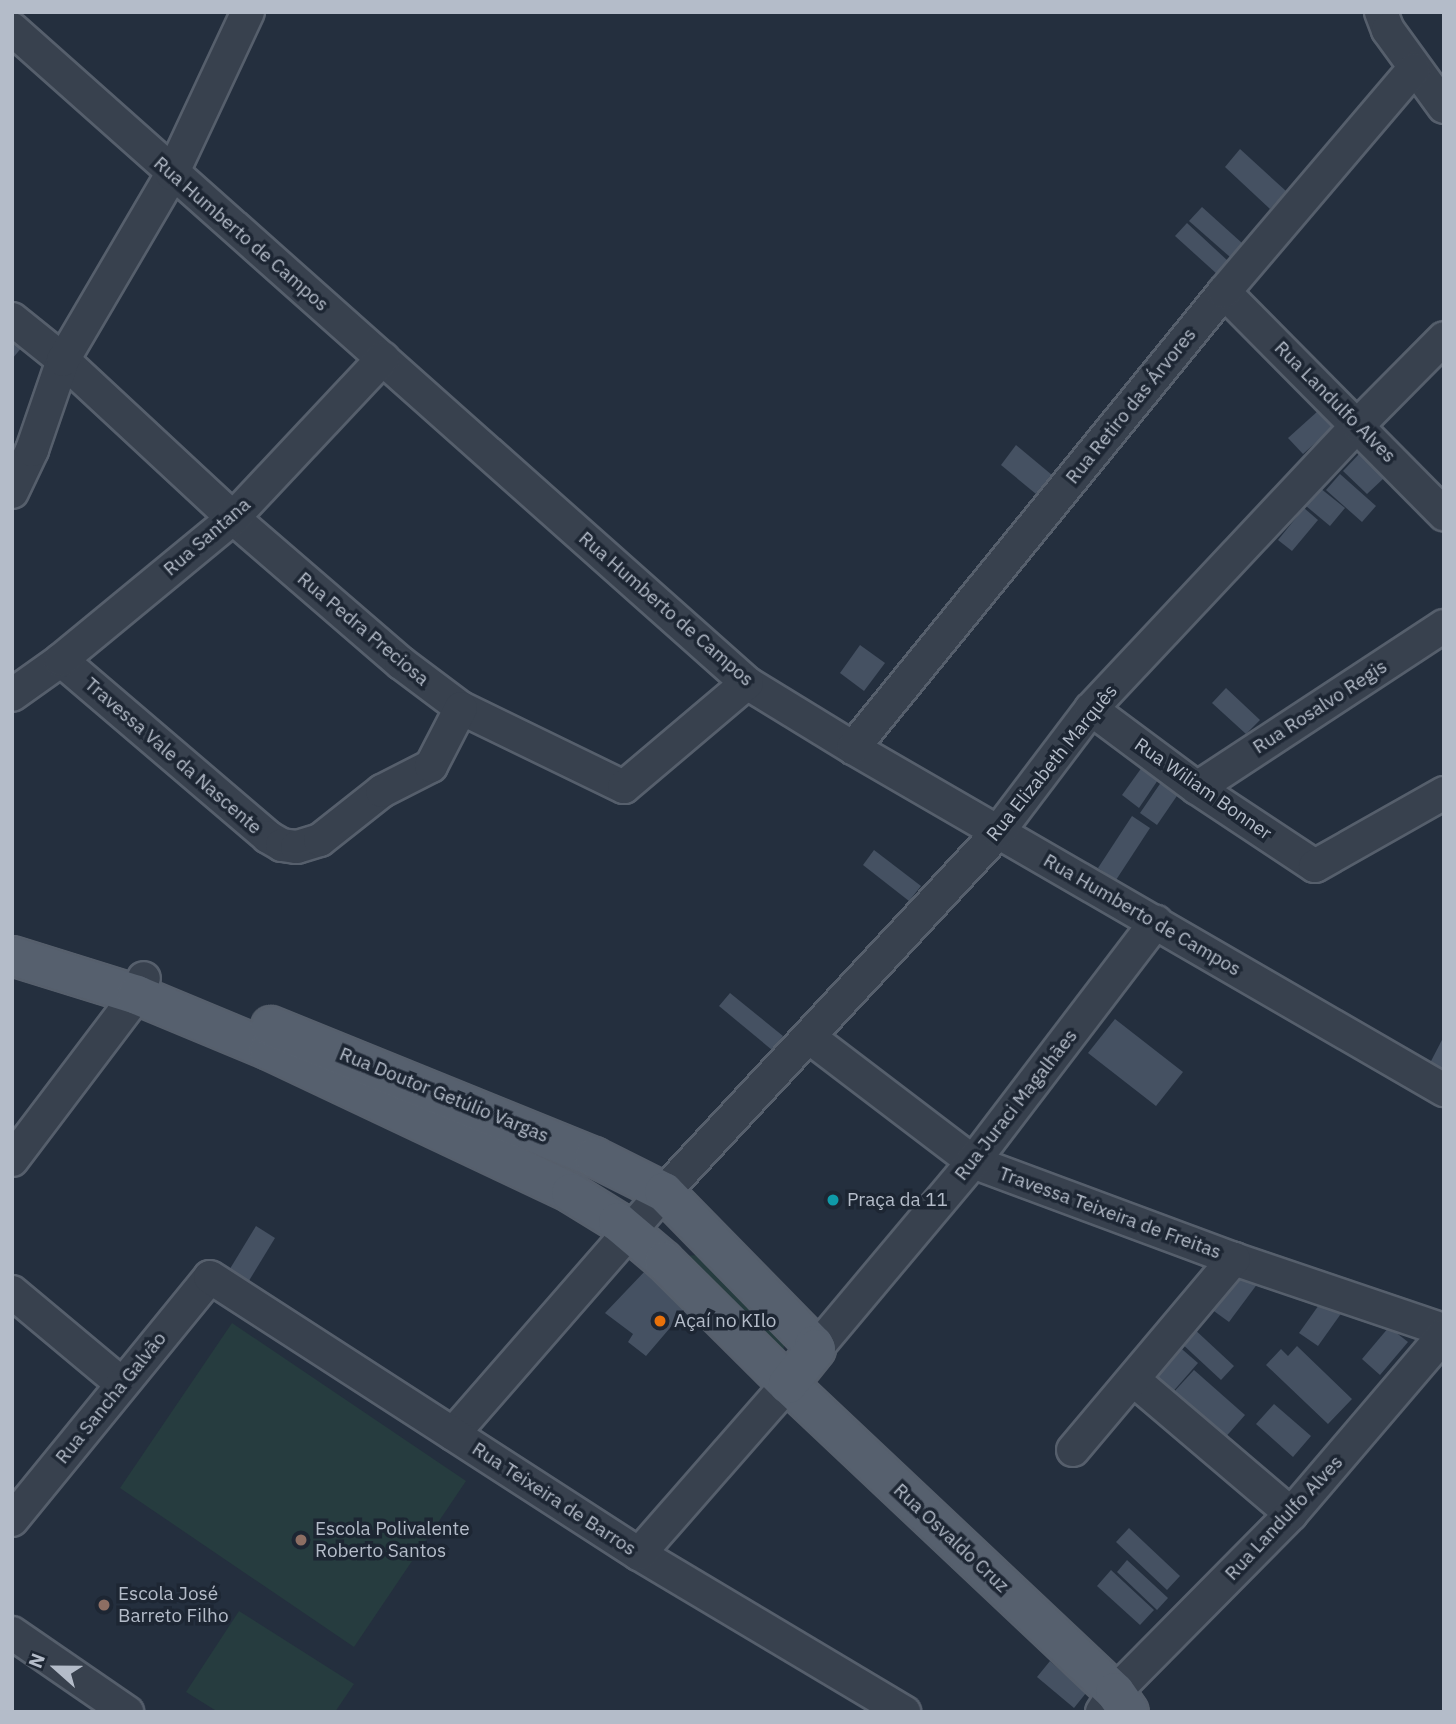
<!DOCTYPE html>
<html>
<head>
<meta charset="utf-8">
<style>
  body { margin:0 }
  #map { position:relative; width:1456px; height:1724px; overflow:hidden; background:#242f3e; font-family:"IBM Plex Sans",sans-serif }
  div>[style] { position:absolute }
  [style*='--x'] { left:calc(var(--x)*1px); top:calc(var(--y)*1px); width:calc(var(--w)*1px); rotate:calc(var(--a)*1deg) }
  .green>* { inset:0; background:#263c3f }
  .building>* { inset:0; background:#455162 }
  .roads { filter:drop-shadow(2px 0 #565f6c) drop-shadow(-2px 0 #565f6c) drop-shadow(0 2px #565f6c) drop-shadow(0 -2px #565f6c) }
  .minor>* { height:32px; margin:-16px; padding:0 16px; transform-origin:16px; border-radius:16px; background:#38414e }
  .major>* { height:38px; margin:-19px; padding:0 19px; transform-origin:19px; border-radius:19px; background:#56606e }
  .dots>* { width:19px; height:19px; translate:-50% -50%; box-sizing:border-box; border:4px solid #1d2633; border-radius:50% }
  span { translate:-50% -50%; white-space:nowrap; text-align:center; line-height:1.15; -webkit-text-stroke:7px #1d2633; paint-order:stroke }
  .street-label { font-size:19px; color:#b4bcc9 }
  .poi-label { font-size:19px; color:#b4bcc9 }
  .left { translate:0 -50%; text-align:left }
  .frame { position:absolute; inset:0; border:14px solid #b4bcc9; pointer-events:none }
  .north { position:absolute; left:21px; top:1633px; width:70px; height:70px; -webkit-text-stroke:5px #1d2633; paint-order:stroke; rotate:291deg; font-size:19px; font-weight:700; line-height:28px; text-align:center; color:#b4bcc9 }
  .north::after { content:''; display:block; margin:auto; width:24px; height:32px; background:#b4bcc9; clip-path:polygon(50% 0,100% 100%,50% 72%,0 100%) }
</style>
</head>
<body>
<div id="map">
  <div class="green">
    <div style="clip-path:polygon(702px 1255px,785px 1341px,782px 1358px,677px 1256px)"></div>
    <div style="clip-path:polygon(232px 1323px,466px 1481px,354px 1647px,120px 1488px)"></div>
    <div style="clip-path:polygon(239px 1611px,354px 1684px,335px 1712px,218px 1712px,186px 1692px)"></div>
  </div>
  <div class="building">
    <div style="clip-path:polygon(1240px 149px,1286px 191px,1270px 209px,1225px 167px)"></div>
    <div style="clip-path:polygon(1202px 207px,1242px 243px,1230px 257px,1189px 221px)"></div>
    <div style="clip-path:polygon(1187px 223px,1228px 261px,1217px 274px,1175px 236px)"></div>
    <div style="clip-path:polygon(12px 337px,23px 346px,12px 359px)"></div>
    <div style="clip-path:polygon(1318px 411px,1333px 427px,1303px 454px,1288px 438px)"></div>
    <div style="clip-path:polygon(1016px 445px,1052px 475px,1036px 494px,1001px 465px)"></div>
    <div style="clip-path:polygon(1359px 454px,1384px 478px,1367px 494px,1343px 471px)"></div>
    <div style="clip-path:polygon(1340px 474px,1376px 506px,1362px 522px,1326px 490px)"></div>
    <div style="clip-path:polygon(1320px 488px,1345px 508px,1330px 526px,1306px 506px)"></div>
    <div style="clip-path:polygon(1304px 508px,1318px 520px,1292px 551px,1278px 540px)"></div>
    <div style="clip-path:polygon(860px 645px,885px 663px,864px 691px,840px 673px)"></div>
    <div style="clip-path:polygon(1226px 688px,1260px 720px,1246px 734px,1212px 703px)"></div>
    <div style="clip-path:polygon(1145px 763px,1162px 774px,1139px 808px,1122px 795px)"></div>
    <div style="clip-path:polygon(1164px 778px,1181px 790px,1157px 825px,1140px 813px)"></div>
    <div style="clip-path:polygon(1132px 816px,1150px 828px,1116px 880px,1098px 868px)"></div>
    <div style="clip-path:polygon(874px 850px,921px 886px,909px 901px,863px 865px)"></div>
    <div style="clip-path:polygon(730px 993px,783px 1036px,772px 1050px,719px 1006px)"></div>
    <div style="clip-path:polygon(1115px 1019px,1183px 1072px,1156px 1106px,1088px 1053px)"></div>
    <div style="clip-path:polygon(1444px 1036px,1444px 1072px,1429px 1065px)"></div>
    <div style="clip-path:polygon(256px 1226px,275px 1238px,247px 1284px,228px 1272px)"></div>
    <div style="clip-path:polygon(1235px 1266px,1258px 1283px,1229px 1322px,1207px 1306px)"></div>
    <div style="clip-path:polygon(646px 1270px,687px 1308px,646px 1356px,628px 1342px,633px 1334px,605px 1313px)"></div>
    <div style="clip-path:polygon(1326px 1295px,1345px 1308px,1318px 1346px,1299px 1333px)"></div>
    <div style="clip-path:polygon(1192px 1327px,1234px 1366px,1221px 1380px,1179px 1341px)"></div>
    <div style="clip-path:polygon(1389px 1327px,1408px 1342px,1380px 1375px,1362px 1359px)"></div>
    <div style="clip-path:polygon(1176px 1344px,1198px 1363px,1170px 1395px,1148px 1375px)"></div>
    <div style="clip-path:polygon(1297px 1346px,1352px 1399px,1328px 1424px,1266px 1365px,1281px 1349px,1288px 1356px)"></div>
    <div style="clip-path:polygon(1194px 1370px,1245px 1415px,1223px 1440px,1172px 1394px)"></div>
    <div style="clip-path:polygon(1274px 1404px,1311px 1436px,1293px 1457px,1256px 1424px)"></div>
    <div style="clip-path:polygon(1129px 1528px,1180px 1576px,1167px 1590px,1116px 1542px)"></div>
    <div style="clip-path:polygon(1127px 1560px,1168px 1598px,1157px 1610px,1117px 1572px)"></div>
    <div style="clip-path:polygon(1111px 1570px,1154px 1610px,1140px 1625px,1097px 1586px)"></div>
    <div style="clip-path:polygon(1050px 1661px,1086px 1693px,1074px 1708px,1037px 1677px)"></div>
  </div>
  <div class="roads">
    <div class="minor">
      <div style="--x:1381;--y:12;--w:19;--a:69"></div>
      <div style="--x:1388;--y:30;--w:95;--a:54"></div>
      <div style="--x:12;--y:29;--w:984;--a:41.66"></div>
      <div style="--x:747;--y:683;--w:124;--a:31.5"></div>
      <div style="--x:853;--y:748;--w:683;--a:30.06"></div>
      <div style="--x:1224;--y:292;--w:313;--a:45.3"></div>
      <div style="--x:12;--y:319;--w:65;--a:38.8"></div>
      <div style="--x:63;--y:360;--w:232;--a:42.9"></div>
      <div style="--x:233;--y:518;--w:222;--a:40.8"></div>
      <div style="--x:401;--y:663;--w:75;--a:36.9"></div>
      <div style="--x:461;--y:708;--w:181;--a:25.9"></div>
      <div style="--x:624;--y:787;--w:161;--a:-40.2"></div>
      <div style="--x:12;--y:492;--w:47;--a:-64.5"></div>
      <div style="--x:32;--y:450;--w:95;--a:-71"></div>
      <div style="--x:63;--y:360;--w:216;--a:-59.6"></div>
      <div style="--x:172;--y:174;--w:179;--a:-64.9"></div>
      <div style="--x:61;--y:660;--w:272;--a:40.5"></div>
      <div style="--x:268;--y:837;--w:16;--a:30"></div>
      <div style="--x:282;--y:845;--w:15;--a:8"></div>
      <div style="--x:297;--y:847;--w:24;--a:-17"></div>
      <div style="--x:320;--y:840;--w:79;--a:-38.3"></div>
      <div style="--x:382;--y:791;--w:55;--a:-27"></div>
      <div style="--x:431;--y:766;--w:65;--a:-62.7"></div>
      <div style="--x:12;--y:695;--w:60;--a:-35.5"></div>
      <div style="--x:61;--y:660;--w:223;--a:-39.5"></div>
      <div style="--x:233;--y:518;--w:219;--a:-46.8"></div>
      <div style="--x:1091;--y:709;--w:132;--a:36.7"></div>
      <div style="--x:1197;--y:788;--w:141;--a:33.5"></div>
      <div style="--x:1315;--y:866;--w:148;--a:-29.5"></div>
      <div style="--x:853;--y:748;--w:588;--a:-50.87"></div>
      <div style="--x:1224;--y:292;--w:293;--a:-49.6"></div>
      <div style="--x:1197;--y:788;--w:295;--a:-33.3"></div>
      <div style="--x:809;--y:1037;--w:206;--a:37.3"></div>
      <div style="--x:973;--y:1162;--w:278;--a:20.4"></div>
      <div style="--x:1234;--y:1259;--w:222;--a:18.7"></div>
      <div style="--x:12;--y:1160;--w:207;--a:-52.9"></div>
      <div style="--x:137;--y:995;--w:18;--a:-68"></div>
      <div style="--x:12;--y:1292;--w:143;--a:39.9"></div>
      <div style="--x:816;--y:1349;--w:244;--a:-50"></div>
      <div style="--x:973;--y:1162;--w:302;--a:-52.7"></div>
      <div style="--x:1135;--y:1381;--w:205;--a:40.4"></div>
      <div style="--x:453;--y:1434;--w:321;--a:-48.9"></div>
      <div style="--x:664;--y:1192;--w:491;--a:-47.1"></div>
      <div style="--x:998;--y:832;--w:154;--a:-52.9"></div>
      <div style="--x:1091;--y:709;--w:390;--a:-46.8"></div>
      <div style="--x:1358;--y:425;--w:122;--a:-45.3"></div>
      <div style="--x:1073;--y:1450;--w:250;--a:-49.9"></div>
      <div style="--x:12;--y:1520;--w:313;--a:-50.8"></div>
      <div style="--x:210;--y:1277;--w:511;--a:32.85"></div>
      <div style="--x:639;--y:1554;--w:309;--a:30.8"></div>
      <div style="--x:639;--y:1554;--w:226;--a:-48.8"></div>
      <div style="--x:12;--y:1633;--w:140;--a:34.5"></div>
      <div style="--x:1102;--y:1712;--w:24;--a:-57"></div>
      <div style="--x:1115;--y:1692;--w:250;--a:-45.3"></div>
      <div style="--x:1291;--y:1514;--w:235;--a:-49.5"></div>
    </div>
    <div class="major">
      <div style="--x:12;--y:956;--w:131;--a:17.3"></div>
      <div style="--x:137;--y:995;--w:143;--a:22.6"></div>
      <div style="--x:269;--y:1050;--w:334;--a:25.3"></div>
      <div style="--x:571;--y:1193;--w:55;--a:31.7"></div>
      <div style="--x:618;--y:1222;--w:60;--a:40.3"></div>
      <div style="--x:664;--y:1261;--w:175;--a:44.8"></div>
      <div style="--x:788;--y:1384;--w:449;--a:43.3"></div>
      <div style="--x:1115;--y:1692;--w:24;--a:55"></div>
      <div style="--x:271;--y:1026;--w:349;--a:22.1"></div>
      <div style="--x:594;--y:1157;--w:78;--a:26.6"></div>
      <div style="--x:664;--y:1192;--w:214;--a:45.6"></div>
      <div style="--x:814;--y:1345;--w:4;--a:63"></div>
      <div style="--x:816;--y:1349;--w:45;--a:128.7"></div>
    </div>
  </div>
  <div class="dots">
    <div style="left:833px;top:1200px;background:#0f9aa8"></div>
    <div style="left:660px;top:1321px;background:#e8710a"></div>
    <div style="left:301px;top:1540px;background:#8d6e63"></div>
    <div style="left:104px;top:1605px;background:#8d6e63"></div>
  </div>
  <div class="street-label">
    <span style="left:241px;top:234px;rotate:41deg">Rua Humberto de Campos</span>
    <span style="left:1335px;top:402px;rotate:45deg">Rua Landulfo Alves</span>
    <span style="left:1131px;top:406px;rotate:-51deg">Rua Retiro das Árvores</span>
    <span style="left:207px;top:537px;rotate:-41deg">Rua Santana</span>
    <span style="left:666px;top:609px;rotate:41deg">Rua Humberto de Campos</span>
    <span style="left:363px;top:629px;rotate:40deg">Rua Pedra Preciosa</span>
    <span style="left:1320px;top:707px;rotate:-33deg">Rua Rosalvo Regis</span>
    <span style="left:173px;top:756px;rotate:41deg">Travessa Vale da Nascente</span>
    <span style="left:1052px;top:763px;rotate:-51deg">Rua Elizabeth Marquês</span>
    <span style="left:1203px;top:789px;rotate:35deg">Rua Wiliam Bonner</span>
    <span style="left:1142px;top:915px;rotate:30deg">Rua Humberto de Campos</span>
    <span style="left:444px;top:1095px;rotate:22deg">Rua Doutor Getúlio Vargas</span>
    <span style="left:1016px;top:1105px;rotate:-52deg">Rua Juraci Magalhães</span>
    <span style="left:1110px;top:1213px;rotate:20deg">Travessa Teixeira de Freitas</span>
    <span style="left:111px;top:1398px;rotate:-51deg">Rua Sancha Galvão</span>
    <span style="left:554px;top:1499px;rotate:33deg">Rua Teixeira de Barros</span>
    <span style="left:1284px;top:1518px;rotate:-47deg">Rua Landulfo Alves</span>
    <span style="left:951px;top:1538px;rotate:43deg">Rua Osvaldo Cruz</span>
  </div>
  <div class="poi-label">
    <span class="left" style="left:847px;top:1200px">Praça da 11</span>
    <span class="left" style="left:674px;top:1321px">Açaí no KIlo</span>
    <span class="left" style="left:315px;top:1540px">Escola Polivalente<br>Roberto Santos</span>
    <span class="left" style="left:118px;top:1605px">Escola José<br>Barreto Filho</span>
  </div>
  <div class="frame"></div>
  <div class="north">N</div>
</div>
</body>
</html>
